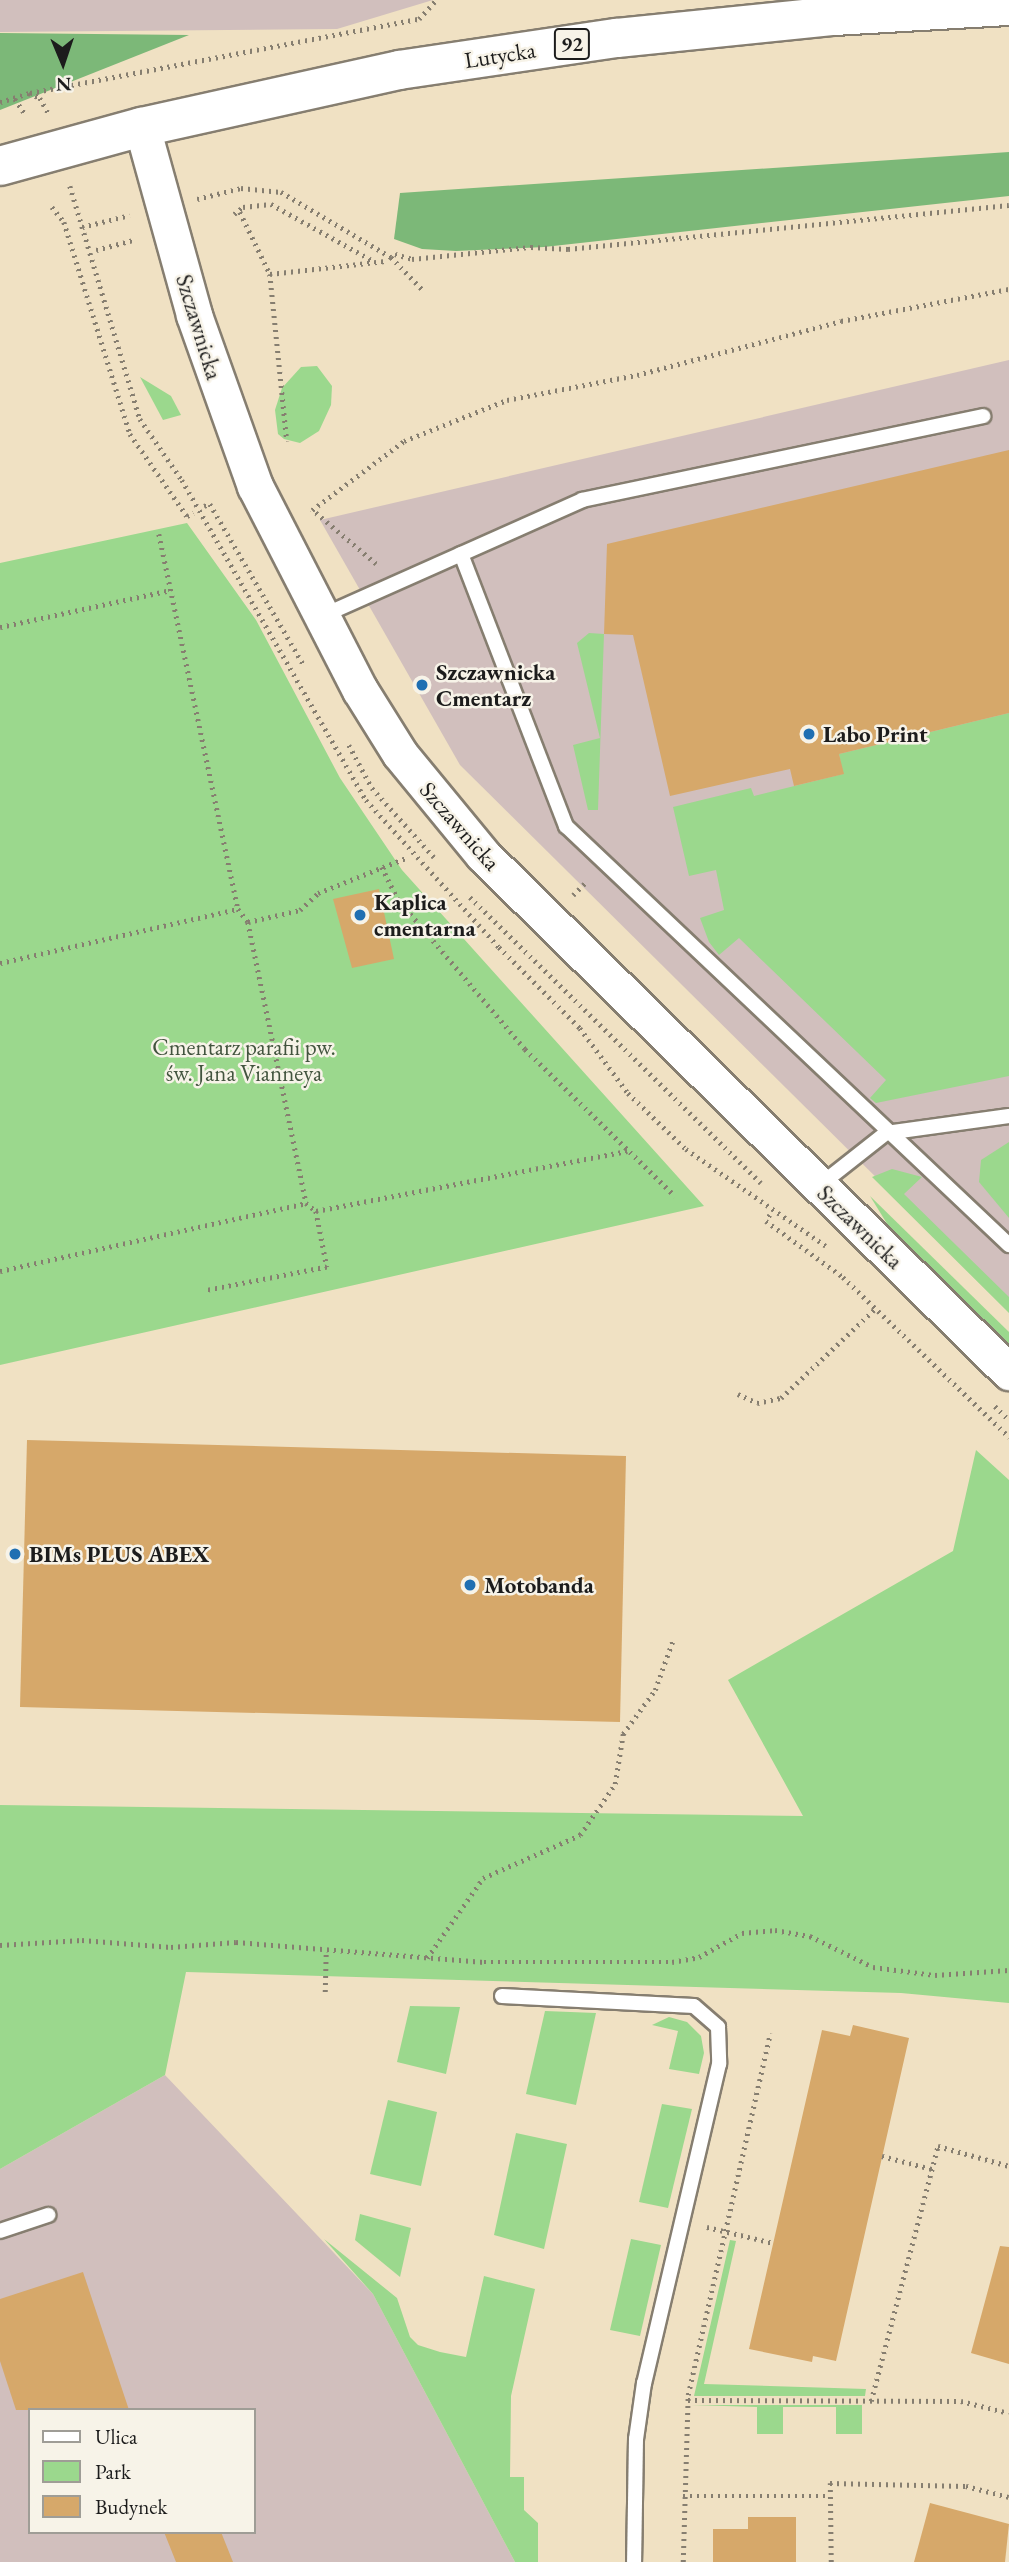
<!DOCTYPE html>
<html>
<head>
<meta charset="utf-8">
<style>
  body { margin:0 }
  #map { position:relative; width:1009px; height:2562px; overflow:hidden; background:#f0e1c3; font-family:"EB Garamond",serif }
  div>[style] { position:absolute }
  [style*='--x'] { left:calc(var(--x)*1px); top:calc(var(--y)*1px); width:calc(var(--w)*1px); rotate:calc(var(--a)*1deg) }
  .industrial>* { inset:0; background:#d1bfbd }
  .green>* { inset:0; background:#9bd88d }
  .forest>* { inset:0; background:#7cb878 }
  .building>* { inset:0; background:#d6a86a }
  .path>* { height:4.5px; margin-top:-2.25px; transform-origin:0; background:repeating-linear-gradient(90deg,#867e70 0 2px,transparent 0 7px) }
  .roads { filter:drop-shadow(2px 0 #867e70) drop-shadow(-2px 0 #867e70) drop-shadow(0 2px #867e70) drop-shadow(0 -2px #867e70) }
  .service>* { height:14px; margin:-7px; padding:0 7px; transform-origin:7px; border-radius:7px; background:#fff }
  .tertiary>* { height:35px; margin:-17.5px; padding:0 17.5px; transform-origin:17.5px; border-radius:17.5px; background:#fff }
  .primary>* { height:38px; margin:-19px; padding:0 19px; transform-origin:19px; border-radius:19px; background:#fff }
  .dots>* { width:19px; height:19px; translate:-50% -50%; box-sizing:border-box; border:4px solid #f7f3e8; border-radius:50% }
  span { translate:-50% -50%; white-space:nowrap; text-align:center; line-height:1.15; -webkit-text-stroke:5px #f7f3e8; paint-order:stroke }
  .shield-label span { padding:2px 5px; background:#f7f3e8; border:2px solid; border-radius:5px; -webkit-text-stroke-width:0 }
  .shield-label { font-size:21px; color:#1c1c1c; font-weight:700 }
  .street-label { font-size:23px; color:#1c1c1c }
  .poi-label { font-size:23px; color:#1c1c1c; font-weight:700 }
  .left { translate:0 -50%; text-align:left }
  .park-label { font-size:23px; color:#42543e }
  .legend { position:absolute; left:28px; top:2408px; width:228px; height:126px; box-sizing:border-box; background:#f7f3e8; border:2px solid #9f9d96; margin:0; padding:9px 12px; list-style:none; font-size:21px; color:#1c1c1c }
  .legend li { display:flex; align-items:center; gap:14px; height:35px }
  .legend b { width:35px; border:2px solid #9f9d96 }
  .north { position:absolute; left:28px; top:28px; width:70px; height:70px; -webkit-text-stroke:5px #f7f3e8; paint-order:stroke; rotate:178deg; font-size:19px; font-weight:700; line-height:28px; text-align:center; color:#1c1c1c }
  .north::after { content:''; display:block; margin:auto; width:24px; height:32px; background:#1c1c1c; clip-path:polygon(50% 0,100% 100%,50% 72%,0 100%) }
</style>
</head>
<body>
<div id="map">
  <div class="industrial">
    <div style="clip-path:polygon(0 0,433px 0,337px 29px,0 32px)"></div>
    <div style="clip-path:polygon(1009px 360px,1009px 1309px,460px 765px,320px 520px)"></div>
    <div style="clip-path:polygon(evenodd,165px 2075px,373px 2294px,515px 2562px,0 2562px,0 2169px,165px 2075px,30px 2410px,254px 2410px,254px 2532px,30px 2532px,30px 2410px)"></div>
  </div>
  <div class="green">
    <div style="clip-path:polygon(317px 366px,332px 386px,331px 405px,319px 431px,300px 443px,284px 439px,278px 434px,275px 410px,282px 388px,301px 367px)"></div>
    <div style="clip-path:polygon(140px 377px,171px 396px,181px 415px,163px 420px)"></div>
    <div style="clip-path:polygon(187px 523px,256px 620px,340px 778px,402px 870px,704px 1206px,0 1365px,0 563px)"></div>
    <div style="clip-path:polygon(589px 633px,604px 634px,598px 810px,588px 810px,573px 745px,600px 738px,577px 643px)"></div>
    <div style="clip-path:polygon(1009px 713px,1009px 1076px,876px 1103px,870px 1098px,886px 1080px,739px 938px,719px 955px,709px 942px,700px 918px,724px 910px,716px 870px,689px 876px,673px 807px,751px 788px,754px 796px,843px 774px,839px 754px)"></div>
    <div style="clip-path:polygon(1009px 1142px,1009px 1218px,979px 1182px,981px 1160px)"></div>
    <div style="clip-path:polygon(892px 1169px,922px 1177px,904px 1194px,1009px 1297px,1009px 1313px,872px 1177px)"></div>
    <div style="clip-path:polygon(870px 1196px,1009px 1332px,1009px 1349px,897px 1240px)"></div>
    <div style="clip-path:polygon(976px 1450px,1009px 1480px,1009px 2003px,901px 1993px,186px 1972px,165px 2075px,0 2169px,0 1805px,803px 1816px,728px 1680px,953px 1551px)"></div>
    <div style="clip-path:polygon(410px 2006px,460px 2007px,446px 2074px,397px 2062px)"></div>
    <div style="clip-path:polygon(545px 2011px,596px 2013px,576px 2105px,526px 2094px)"></div>
    <div style="clip-path:polygon(669px 2017px,687px 2022px,701px 2036px,704px 2053px,699px 2074px,669px 2069px,678px 2031px,652px 2025px)"></div>
    <div style="clip-path:polygon(388px 2100px,437px 2112px,421px 2186px,370px 2174px)"></div>
    <div style="clip-path:polygon(662px 2104px,692px 2109px,668px 2208px,639px 2202px)"></div>
    <div style="clip-path:polygon(516px 2133px,567px 2144px,544px 2249px,494px 2235px)"></div>
    <div style="clip-path:polygon(360px 2214px,411px 2228px,400px 2277px,355px 2240px)"></div>
    <div style="clip-path:polygon(324px 2239px,397px 2298px,410px 2337px,418px 2345px,440px 2352px,466px 2357px,484px 2276px,535px 2289px,511px 2396px,510px 2477px,524px 2477px,524px 2510px,538px 2523px,538px 2562px,515px 2562px,373px 2294px)"></div>
    <div style="clip-path:polygon(631px 2239px,661px 2245px,640px 2336px,610px 2330px)"></div>
    <div style="clip-path:polygon(730px 2240px,736px 2241px,704px 2384px,866px 2389px,865px 2396px,694px 2396px)"></div>
    <div style="clip-path:polygon(691px 2405px,862px 2405px,862px 2434px,836px 2434px,836px 2407px,783px 2407px,783px 2434px,757px 2434px,757px 2407px)"></div>
  </div>
  <div class="forest">
    <div style="clip-path:polygon(0 33px,189px 35px,0 110px)"></div>
    <div style="clip-path:polygon(1009px 152px,1009px 196px,544px 247px,456px 251px,422px 249px,394px 239px,400px 193px)"></div>
  </div>
  <div class="building">
    <div style="clip-path:polygon(1009px 450px,1009px 713px,839px 754px,844px 774px,794px 786px,790px 769px,670px 796px,633px 635px,604px 634px,607px 544px)"></div>
    <div style="clip-path:polygon(379px 889px,394px 959px,352px 968px,333px 899px)"></div>
    <div style="clip-path:polygon(27px 1440px,626px 1456px,620px 1722px,20px 1707px)"></div>
    <div style="clip-path:polygon(853px 2025px,909px 2038px,836px 2361px,813px 2356px,812px 2362px,749px 2349px,822px 2030px,850px 2036px)"></div>
    <div style="clip-path:polygon(1000px 2246px,1009px 2247px,1009px 2364px,971px 2353px)"></div>
    <div style="clip-path:polygon(83px 2272px,129px 2410px,16px 2410px,0 2361px,0 2299px)"></div>
    <div style="clip-path:polygon(930px 2503px,1009px 2524px,1005px 2562px,914px 2562px)"></div>
    <div style="clip-path:polygon(748px 2517px,796px 2517px,796px 2562px,713px 2562px,713px 2529px,748px 2529px)"></div>
    <div style="clip-path:polygon(164px 2532px,221px 2532px,233px 2562px,176px 2562px)"></div>
  </div>
  <div class="path">
    <div style="--x:30;--y:93;--w:396;--a:-10.8"></div>
    <div style="--x:419;--y:19;--w:25;--a:-48"></div>
    <div style="--x:15;--y:99;--w:18;--a:56"></div>
    <div style="--x:0;--y:102;--w:30;--a:-17"></div>
    <div style="--x:29;--y:93;--w:12;--a:24"></div>
    <div style="--x:40;--y:98;--w:18;--a:61"></div>
    <div style="--x:70;--y:186;--w:243;--a:73.3"></div>
    <div style="--x:140;--y:419;--w:74;--a:55.5"></div>
    <div style="--x:182;--y:480;--w:369;--a:60.1"></div>
    <div style="--x:366;--y:800;--w:198;--a:47.9"></div>
    <div style="--x:499;--y:947;--w:115;--a:45"></div>
    <div style="--x:580;--y:1028;--w:81;--a:53.6"></div>
    <div style="--x:628;--y:1093;--w:81;--a:44"></div>
    <div style="--x:686;--y:1149;--w:170;--a:34.7"></div>
    <div style="--x:197;--y:199;--w:45;--a:-14"></div>
    <div style="--x:241;--y:188;--w:40;--a:5.7"></div>
    <div style="--x:281;--y:192;--w:128;--a:30.6"></div>
    <div style="--x:391;--y:257;--w:47;--a:45.9"></div>
    <div style="--x:52;--y:207;--w:19;--a:51"></div>
    <div style="--x:64;--y:222;--w:222;--a:72.7"></div>
    <div style="--x:130;--y:434;--w:100;--a:55.2"></div>
    <div style="--x:187;--y:516;--w:7;--a:-27"></div>
    <div style="--x:240;--y:212;--w:69;--a:64.2"></div>
    <div style="--x:270;--y:274;--w:168;--a:84.2"></div>
    <div style="--x:234;--y:214;--w:11;--a:-38"></div>
    <div style="--x:243;--y:207;--w:28;--a:-6"></div>
    <div style="--x:271;--y:204;--w:119;--a:29.1"></div>
    <div style="--x:82;--y:227;--w:49;--a:-14"></div>
    <div style="--x:96;--y:250;--w:39;--a:-15"></div>
    <div style="--x:395;--y:254;--w:18;--a:16"></div>
    <div style="--x:412;--y:259;--w:120;--a:-5.8"></div>
    <div style="--x:531;--y:247;--w:37;--a:3"></div>
    <div style="--x:568;--y:249;--w:443;--a:-5.7"></div>
    <div style="--x:270;--y:274;--w:116;--a:-6.4"></div>
    <div style="--x:204;--y:506;--w:6;--a:-18"></div>
    <div style="--x:210;--y:504;--w:185;--a:59.8"></div>
    <div style="--x:159;--y:534;--w:383;--a:78.1"></div>
    <div style="--x:238;--y:909;--w:16;--a:52"></div>
    <div style="--x:248;--y:922;--w:287;--a:78.3"></div>
    <div style="--x:306;--y:1203;--w:13;--a:39"></div>
    <div style="--x:316;--y:1211;--w:57;--a:78.9"></div>
    <div style="--x:327;--y:1267;--w:125;--a:169"></div>
    <div style="--x:376;--y:564;--w:84;--a:-139.8"></div>
    <div style="--x:312;--y:510;--w:115;--a:-36.9"></div>
    <div style="--x:404;--y:441;--w:111;--a:-21.7"></div>
    <div style="--x:507;--y:400;--w:132;--a:-10.9"></div>
    <div style="--x:637;--y:375;--w:211;--a:-14.8"></div>
    <div style="--x:841;--y:321;--w:171;--a:-10.8"></div>
    <div style="--x:0;--y:627;--w:175;--a:-12.2"></div>
    <div style="--x:349;--y:745;--w:49;--a:61.9"></div>
    <div style="--x:372;--y:788;--w:93;--a:48.1"></div>
    <div style="--x:382;--y:867;--w:34;--a:64"></div>
    <div style="--x:397;--y:898;--w:198;--a:49.7"></div>
    <div style="--x:525;--y:1049;--w:210;--a:44.4"></div>
    <div style="--x:573;--y:895;--w:20;--a:-45"></div>
    <div style="--x:470;--y:897;--w:408;--a:44.5"></div>
    <div style="--x:248;--y:922;--w:53;--a:-13"></div>
    <div style="--x:300;--y:910;--w:25;--a:-43"></div>
    <div style="--x:318;--y:893;--w:95;--a:-21.7"></div>
    <div style="--x:0;--y:963;--w:244;--a:-12.8"></div>
    <div style="--x:316;--y:1211;--w:317;--a:-10.9"></div>
    <div style="--x:770;--y:1215;--w:7;--a:124"></div>
    <div style="--x:766;--y:1221;--w:95;--a:36"></div>
    <div style="--x:843;--y:1277;--w:231;--a:43.9"></div>
    <div style="--x:0;--y:1271;--w:313;--a:-12.5"></div>
    <div style="--x:738;--y:1394;--w:21;--a:25"></div>
    <div style="--x:757;--y:1403;--w:25;--a:-12"></div>
    <div style="--x:781;--y:1398;--w:131;--a:-43.5"></div>
    <div style="--x:995;--y:1406;--w:20;--a:45"></div>
    <div style="--x:0;--y:1945;--w:82;--a:-3.5"></div>
    <div style="--x:82;--y:1940;--w:89;--a:4.5"></div>
    <div style="--x:171;--y:1947;--w:65;--a:-4.4"></div>
    <div style="--x:236;--y:1942;--w:249;--a:4.6"></div>
    <div style="--x:484;--y:1962;--w:188;--a:0"></div>
    <div style="--x:672;--y:1962;--w:27;--a:-10"></div>
    <div style="--x:699;--y:1957;--w:49;--a:-29.2"></div>
    <div style="--x:742;--y:1933;--w:33;--a:-5"></div>
    <div style="--x:775;--y:1930;--w:36;--a:10"></div>
    <div style="--x:810;--y:1936;--w:70;--a:26.2"></div>
    <div style="--x:873;--y:1967;--w:63;--a:7.4"></div>
    <div style="--x:935;--y:1975;--w:74;--a:-3.9"></div>
    <div style="--x:427;--y:1958;--w:98;--a:-55"></div>
    <div style="--x:483;--y:1878;--w:106;--a:-23.9"></div>
    <div style="--x:580;--y:1835;--w:62;--a:-55.5"></div>
    <div style="--x:615;--y:1784;--w:51;--a:-80.9"></div>
    <div style="--x:623;--y:1734;--w:54;--a:-54"></div>
    <div style="--x:655;--y:1690;--w:53;--a:-70.2"></div>
    <div style="--x:325;--y:1992;--w:41;--a:-88.6"></div>
    <div style="--x:882;--y:2156;--w:52;--a:14.6"></div>
    <div style="--x:707;--y:2227;--w:68;--a:13.6"></div>
    <div style="--x:688;--y:2400;--w:273;--a:0.2"></div>
    <div style="--x:961;--y:2401;--w:49;--a:14"></div>
    <div style="--x:871;--y:2401;--w:264;--a:-75.3"></div>
    <div style="--x:938;--y:2146;--w:74;--a:15.7"></div>
    <div style="--x:683;--y:2496;--w:147;--a:0"></div>
    <div style="--x:683;--y:2562;--w:167;--a:-88.3"></div>
    <div style="--x:688;--y:2395;--w:371;--a:-77.2"></div>
    <div style="--x:831;--y:2562;--w:79;--a:-90.7"></div>
    <div style="--x:830;--y:2483;--w:136;--a:1.3"></div>
    <div style="--x:966;--y:2486;--w:44;--a:14.3"></div>
  </div>
  <div class="roads">
    <div class="service">
      <div style="--x:461;--y:554;--w:292;--a:68.9"></div>
      <div style="--x:566;--y:826;--w:610;--a:43.41"></div>
      <div style="--x:322;--y:616;--w:285;--a:-24"></div>
      <div style="--x:582;--y:500;--w:410;--a:-11.8"></div>
      <div style="--x:820;--y:1185;--w:84;--a:-38.2"></div>
      <div style="--x:886;--y:1133;--w:124;--a:-7.9"></div>
      <div style="--x:502;--y:1996;--w:192;--a:3"></div>
      <div style="--x:694;--y:2006;--w:32;--a:41"></div>
      <div style="--x:718;--y:2027;--w:37;--a:88"></div>
      <div style="--x:719;--y:2064;--w:328;--a:103.2"></div>
      <div style="--x:644;--y:2383;--w:57;--a:98.1"></div>
      <div style="--x:636;--y:2439;--w:123;--a:90.9"></div>
      <div style="--x:0;--y:2231;--w:51;--a:-18.4"></div>
    </div>
    <div class="tertiary">
      <div style="--x:142;--y:127;--w:195;--a:74.5"></div>
      <div style="--x:194;--y:315;--w:182;--a:70.4"></div>
      <div style="--x:255;--y:486;--w:229;--a:62.8"></div>
      <div style="--x:360;--y:690;--w:75;--a:58"></div>
      <div style="--x:400;--y:754;--w:131;--a:50.6"></div>
      <div style="--x:483;--y:855;--w:738;--a:44.51"></div>
    </div>
    <div class="primary">
      <div style="--x:0;--y:166;--w:147;--a:-15.4"></div>
      <div style="--x:142;--y:127;--w:263;--a:-12.5"></div>
      <div style="--x:399;--y:70;--w:220;--a:-8.4"></div>
      <div style="--x:617;--y:38;--w:218;--a:-5.8"></div>
      <div style="--x:834;--y:16;--w:175;--a:-3.3"></div>
    </div>
  </div>
  <div class="dots">
    <div style="left:422px;top:685px;background:#1f6fb2"></div>
    <div style="left:809px;top:734px;background:#1f6fb2"></div>
    <div style="left:360px;top:915px;background:#1f6fb2"></div>
    <div style="left:15px;top:1554px;background:#1f6fb2"></div>
    <div style="left:470px;top:1585px;background:#1f6fb2"></div>
  </div>
  <div class="shield-label">
    <span style="left:572px;top:44px">92</span>
  </div>
  <div class="street-label">
    <span style="left:500px;top:55px;rotate:-9deg">Lutycka</span>
    <span style="left:199px;top:327px;rotate:73deg">Szczawnicka</span>
    <span style="left:460px;top:826px;rotate:49deg">Szczawnicka</span>
    <span style="left:860px;top:1227px;rotate:44deg">Szczawnicka</span>
  </div>
  <div class="poi-label">
    <span class="left" style="left:436px;top:685px">Szczawnicka<br>Cmentarz</span>
    <span class="left" style="left:823px;top:734px">Labo Print</span>
    <span class="left" style="left:374px;top:915px">Kaplica<br>cmentarna</span>
    <span class="left" style="left:29px;top:1554px">BIMs PLUS ABEX</span>
    <span class="left" style="left:484px;top:1585px">Motobanda</span>
  </div>
  <div class="park-label">
    <span style="left:244px;top:1060px">Cmentarz parafii pw.<br>św. Jana Vianneya</span>
  </div>
  <ul class="legend">
  <li><b style="height:9px;background:#fff"></b>Ulica</li>
  <li><b style="height:19px;background:#9bd88d"></b>Park</li>
  <li><b style="height:19px;background:#d6a86a"></b>Budynek</li>
  </ul>
  <div class="north">N</div>
</div>
</body>
</html>
